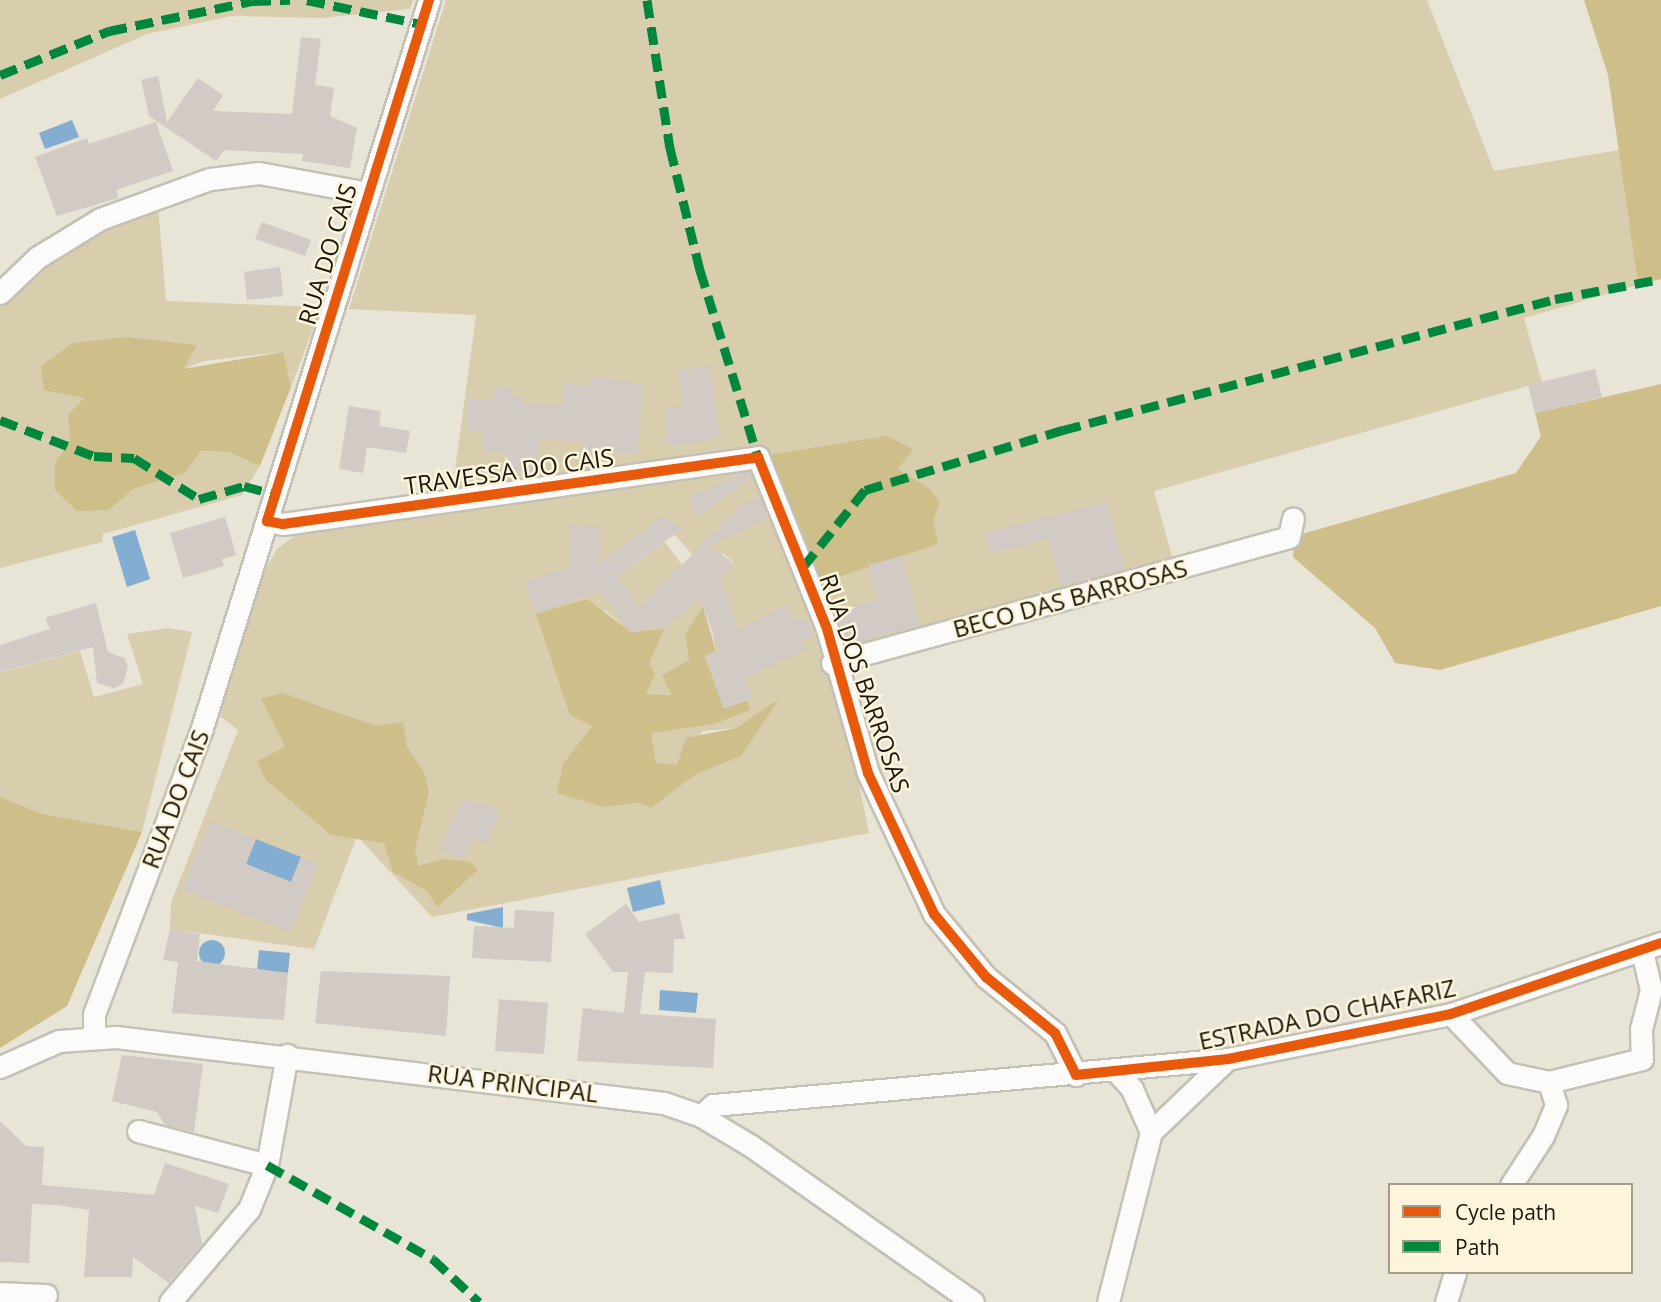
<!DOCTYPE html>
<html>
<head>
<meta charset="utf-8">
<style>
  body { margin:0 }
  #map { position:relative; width:1661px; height:1302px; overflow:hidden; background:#e8e4d6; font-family:"Open Sans",sans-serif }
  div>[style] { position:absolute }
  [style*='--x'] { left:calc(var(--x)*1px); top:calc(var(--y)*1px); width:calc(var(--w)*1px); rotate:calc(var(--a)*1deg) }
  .green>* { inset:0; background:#d8cdad }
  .forest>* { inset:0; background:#cebe8a }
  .water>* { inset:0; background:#83add1 }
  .round { border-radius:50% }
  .building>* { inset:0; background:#d1cac5 }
  .roads { filter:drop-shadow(2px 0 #c3c0b5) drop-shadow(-2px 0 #c3c0b5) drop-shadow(0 2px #c3c0b5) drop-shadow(0 -2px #c3c0b5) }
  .minor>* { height:21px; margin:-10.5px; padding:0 10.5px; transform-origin:10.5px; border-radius:10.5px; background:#fcfbf9 }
  .quiet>* { height:9px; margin-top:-4.5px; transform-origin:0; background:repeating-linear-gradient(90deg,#00873e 0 18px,transparent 0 27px) }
  .cycleway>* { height:10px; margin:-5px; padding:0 5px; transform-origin:5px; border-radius:5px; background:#e8590c }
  span { translate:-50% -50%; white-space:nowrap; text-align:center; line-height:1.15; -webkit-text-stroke:5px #fdf5db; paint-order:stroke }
  .street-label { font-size:24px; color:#1a170e }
  .legend { position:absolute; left:1388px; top:1183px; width:245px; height:91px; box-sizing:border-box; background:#fdf5db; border:2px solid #a29c89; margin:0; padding:9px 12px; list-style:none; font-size:21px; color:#1a170e }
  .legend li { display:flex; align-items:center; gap:14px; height:35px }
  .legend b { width:35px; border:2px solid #a29c89 }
</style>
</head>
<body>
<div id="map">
  <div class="green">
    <div style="clip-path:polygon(0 0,413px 0,410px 9px,322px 18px,232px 16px,147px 34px,0 99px)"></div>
    <div style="clip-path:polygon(evenodd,446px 0,1427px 0,1494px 171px,1619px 150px,1638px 285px,1524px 318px,1542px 382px,1154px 491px,1173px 560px,834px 663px,869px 833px,432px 917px,357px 836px,314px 949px,170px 929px,171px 903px,238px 730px,220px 716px,261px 577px,277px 549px,300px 532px,451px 500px,476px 315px,349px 309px,446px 0,674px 534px,706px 570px,723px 553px,734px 563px,664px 629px,645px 602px,682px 565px,665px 542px,628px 569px,615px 552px,674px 534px,446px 0,703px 606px,737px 628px,713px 636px,716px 652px,738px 644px,750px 710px,715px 724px,650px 733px,656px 763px,677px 766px,703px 731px,736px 728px,778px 700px,651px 808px,639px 803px,603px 807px,583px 738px,592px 726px,604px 609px,631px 633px,649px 664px,645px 694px,673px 695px,662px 675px,689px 660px,685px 635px,703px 606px)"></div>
    <div style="clip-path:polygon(157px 195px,166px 301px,321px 307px,291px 387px,282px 352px,204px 361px,182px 370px,196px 345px,166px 343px,84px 398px,69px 415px,70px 439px,55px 464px,109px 510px,133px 489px,185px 473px,201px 451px,230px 452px,260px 466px,242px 495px,103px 534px,102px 542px,0 568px,0 293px)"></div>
    <div style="clip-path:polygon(168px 628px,192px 632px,142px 832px,43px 814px,0 797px,0 667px,2px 672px,80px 651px,94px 697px,143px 684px,127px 634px)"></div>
  </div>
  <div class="forest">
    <div style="clip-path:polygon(1584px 0,1661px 0,1661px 279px,1638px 285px,1608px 75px)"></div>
    <div style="clip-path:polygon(125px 337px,197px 345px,183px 369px,283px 352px,291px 387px,260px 466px,229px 452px,201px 451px,185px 473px,133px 489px,109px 510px,77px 511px,55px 490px,55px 464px,70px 439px,68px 415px,84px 398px,44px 390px,41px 366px,73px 343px)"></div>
    <div style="clip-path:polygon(1661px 384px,1661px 606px,1440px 670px,1395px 663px,1375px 628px,1293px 557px,1295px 536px,1516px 473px,1541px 436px,1535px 413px)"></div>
    <div style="clip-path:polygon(886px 436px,913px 449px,898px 469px,929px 488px,940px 502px,933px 520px,938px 544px,811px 586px,758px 457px)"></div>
    <div style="clip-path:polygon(587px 599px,631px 632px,664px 629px,649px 664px,655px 674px,646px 694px,672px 695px,662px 675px,689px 660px,685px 635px,703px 606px,716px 652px,705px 656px,724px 708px,748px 700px,750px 710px,715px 724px,651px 733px,656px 763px,677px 765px,686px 738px,736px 728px,779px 699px,741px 756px,696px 774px,651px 808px,639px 803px,603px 807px,557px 793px,563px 764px,592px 726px,570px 715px,536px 614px)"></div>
    <div style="clip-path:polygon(282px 693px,376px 726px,403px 722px,407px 747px,424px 772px,429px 792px,415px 849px,418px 866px,445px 859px,470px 862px,478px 870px,437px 907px,427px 891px,393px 872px,384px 843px,331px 835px,266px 780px,257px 761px,285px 747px,261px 699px)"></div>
    <div style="clip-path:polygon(0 797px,43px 814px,142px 832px,67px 1006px,0 1048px)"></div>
  </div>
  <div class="water">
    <div style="clip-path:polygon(72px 120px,79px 137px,45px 149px,39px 133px)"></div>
    <div style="clip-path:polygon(135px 530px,150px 579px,127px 587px,112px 537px)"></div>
    <div style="clip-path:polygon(256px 839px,301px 857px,291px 882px,246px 864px)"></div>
    <div style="clip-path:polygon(660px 880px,665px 904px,633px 912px,627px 888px)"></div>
    <div style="clip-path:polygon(503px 907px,503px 928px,467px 920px,467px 914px)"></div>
    <div class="round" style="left:199px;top:940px;width:26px;height:26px"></div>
    <div style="clip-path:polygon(259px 950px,290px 953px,288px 973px,257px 970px)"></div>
    <div style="clip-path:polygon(660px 990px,698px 993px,696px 1013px,659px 1010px)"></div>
  </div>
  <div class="building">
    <div style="clip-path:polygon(301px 37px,321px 39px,315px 85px,334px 88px,330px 116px,357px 128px,350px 168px,302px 161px,303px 154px,224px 150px,216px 161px,149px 116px,141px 80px,158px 76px,167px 122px,198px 78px,223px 95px,213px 111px,292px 114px)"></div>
    <div style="clip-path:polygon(156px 122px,173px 171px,116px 190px,119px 198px,57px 216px,35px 157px,87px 138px,89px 144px)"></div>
    <div style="clip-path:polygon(262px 222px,311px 240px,305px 256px,255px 239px)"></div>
    <div style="clip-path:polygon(280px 267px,283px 296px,247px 300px,244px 272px)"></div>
    <div style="clip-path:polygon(710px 366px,721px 438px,669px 446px,664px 409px,684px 406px,678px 370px)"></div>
    <div style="clip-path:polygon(1595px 369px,1602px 397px,1535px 413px,1528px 385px)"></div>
    <div style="clip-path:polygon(589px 375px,642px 385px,638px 454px,582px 451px,583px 441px,539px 439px,538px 471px,506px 472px,507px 453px,484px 452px,484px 431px,467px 431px,468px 400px,494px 400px,494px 386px,512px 387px,512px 397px,524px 397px,524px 403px,563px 405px,564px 384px,589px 385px)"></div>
    <div style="clip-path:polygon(349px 406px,381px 411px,379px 426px,410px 431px,406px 453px,367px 447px,363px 473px,339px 469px)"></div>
    <div style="clip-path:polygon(750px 471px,752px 477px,697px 518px,688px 497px)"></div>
    <div style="clip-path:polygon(760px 497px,768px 518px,710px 545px,734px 564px,720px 577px,738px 630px,786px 605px,795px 622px,806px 618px,814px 636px,801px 640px,806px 649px,745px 678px,752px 698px,723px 708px,705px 655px,719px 651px,700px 597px,664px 629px,661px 625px,631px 633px,600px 591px,536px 613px,524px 582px,569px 568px,570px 526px,601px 527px,600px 563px,662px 517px,682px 529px,618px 576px,639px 608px,740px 506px)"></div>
    <div style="clip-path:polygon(1107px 502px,1124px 569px,1061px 586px,1049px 539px,991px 553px,986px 532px)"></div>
    <div style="clip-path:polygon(225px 517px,236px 555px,222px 559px,224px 566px,183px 578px,170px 533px)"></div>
    <div style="clip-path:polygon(901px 556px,920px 625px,845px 646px,835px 611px,878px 600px,869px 565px)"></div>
    <div style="clip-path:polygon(96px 603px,108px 652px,124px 658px,128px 666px,123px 684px,114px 688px,97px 683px,93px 647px,0 672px,0 645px,50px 629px,45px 618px)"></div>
    <div style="clip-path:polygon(463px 798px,500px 810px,487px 843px,474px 837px,463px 859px,438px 850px)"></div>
    <div style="clip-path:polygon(210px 821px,256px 839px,246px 864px,291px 882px,301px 857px,318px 864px,291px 932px,182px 889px)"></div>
    <div style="clip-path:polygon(626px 904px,639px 922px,679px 913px,685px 939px,674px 939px,673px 973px,645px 972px,640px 1014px,716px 1019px,713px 1068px,577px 1061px,583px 1008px,624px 1013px,628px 972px,613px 972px,585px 934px)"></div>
    <div style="clip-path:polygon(515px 910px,554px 912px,551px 962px,472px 958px,474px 926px,514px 928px)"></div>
    <div style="clip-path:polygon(170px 929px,200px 934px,197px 961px,288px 973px,284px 1020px,172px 1013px,178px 962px,163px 960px)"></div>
    <div style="clip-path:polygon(321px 971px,450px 976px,446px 1036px,315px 1023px)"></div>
    <div style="clip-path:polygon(499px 999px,548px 1003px,544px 1054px,495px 1051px)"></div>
    <div style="clip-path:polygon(122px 1055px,203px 1064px,194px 1132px,165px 1125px,157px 1112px,112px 1101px)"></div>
    <div style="clip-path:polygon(0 1121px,26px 1146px,44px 1147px,42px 1185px,154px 1195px,165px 1163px,229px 1184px,218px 1213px,195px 1206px,202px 1244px,169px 1283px,133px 1257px,132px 1277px,84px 1277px,89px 1210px,57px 1205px,32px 1204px,29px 1263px,0 1262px)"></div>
  </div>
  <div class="roads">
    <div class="minor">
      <div style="--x:0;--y:293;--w:52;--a:-43.5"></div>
      <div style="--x:38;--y:257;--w:73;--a:-31.5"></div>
      <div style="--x:100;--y:219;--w:117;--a:-20"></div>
      <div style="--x:210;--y:179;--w:49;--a:-7"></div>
      <div style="--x:259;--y:173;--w:111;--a:10.4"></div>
      <div style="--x:267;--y:521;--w:16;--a:11"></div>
      <div style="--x:283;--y:524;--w:480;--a:-8"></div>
      <div style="--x:758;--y:457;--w:185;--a:68.1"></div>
      <div style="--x:827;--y:629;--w:150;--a:74.1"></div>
      <div style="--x:868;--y:773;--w:156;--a:64.9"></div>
      <div style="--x:934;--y:914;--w:82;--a:50.5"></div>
      <div style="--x:986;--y:977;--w:89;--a:39.1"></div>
      <div style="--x:1055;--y:1033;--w:47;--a:63.4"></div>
      <div style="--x:832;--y:663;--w:474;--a:-15.4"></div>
      <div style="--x:1289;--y:537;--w:19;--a:-78"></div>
      <div style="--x:1451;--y:1014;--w:81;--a:46.5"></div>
      <div style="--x:1507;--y:1073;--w:43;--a:12.1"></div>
      <div style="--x:1549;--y:1082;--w:96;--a:-13.9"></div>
      <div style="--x:1642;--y:1059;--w:30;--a:-92"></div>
      <div style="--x:1641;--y:1029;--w:40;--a:-75.6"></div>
      <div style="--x:1651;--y:990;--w:39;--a:-103"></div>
      <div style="--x:94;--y:1036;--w:22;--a:-90"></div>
      <div style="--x:94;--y:1014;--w:306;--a:-69.3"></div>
      <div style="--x:202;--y:728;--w:763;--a:-72.68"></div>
      <div style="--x:0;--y:1067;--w:64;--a:-23.8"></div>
      <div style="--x:59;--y:1041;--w:57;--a:-4"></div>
      <div style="--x:116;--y:1037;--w:552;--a:6.87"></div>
      <div style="--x:664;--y:1103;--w:39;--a:19"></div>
      <div style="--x:701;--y:1116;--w:58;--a:31"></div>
      <div style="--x:751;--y:1146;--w:271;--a:35.1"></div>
      <div style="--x:1116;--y:1071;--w:24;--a:48"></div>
      <div style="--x:1132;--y:1089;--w:47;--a:66.2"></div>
      <div style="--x:701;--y:1116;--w:16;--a:-43"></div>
      <div style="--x:713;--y:1105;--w:517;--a:-5.1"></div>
      <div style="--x:1228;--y:1059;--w:227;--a:-11.4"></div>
      <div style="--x:1451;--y:1014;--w:222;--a:-18.7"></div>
      <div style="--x:138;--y:1131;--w:133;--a:14.8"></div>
      <div style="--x:1511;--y:1185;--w:59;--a:-56.9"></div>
      <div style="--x:1543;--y:1136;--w:34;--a:-67"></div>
      <div style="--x:1556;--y:1105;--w:24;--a:-107"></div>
      <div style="--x:0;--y:1293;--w:46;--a:2.5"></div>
      <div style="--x:170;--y:1302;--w:122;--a:-49.7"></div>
      <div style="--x:249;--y:1209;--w:48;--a:-67.8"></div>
      <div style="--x:267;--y:1165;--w:112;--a:-79.7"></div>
      <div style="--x:1108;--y:1302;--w:175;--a:-75.8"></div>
      <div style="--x:1151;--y:1132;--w:105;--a:-43.8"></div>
      <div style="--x:1446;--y:1302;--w:31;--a:-73"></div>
    </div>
  </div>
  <div class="quiet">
    <div style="--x:307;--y:0;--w:116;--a:11.9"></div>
    <div style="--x:647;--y:0;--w:150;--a:81.2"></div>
    <div style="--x:670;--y:148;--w:126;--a:76.2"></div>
    <div style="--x:700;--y:270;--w:196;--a:72.8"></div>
    <div style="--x:0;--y:75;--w:118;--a:-22"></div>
    <div style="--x:109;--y:31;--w:147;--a:-11.8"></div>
    <div style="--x:253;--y:1;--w:37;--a:-2"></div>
    <div style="--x:0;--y:420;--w:101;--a:21"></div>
    <div style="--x:94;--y:456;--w:40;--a:2.9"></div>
    <div style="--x:134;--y:458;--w:77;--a:32.2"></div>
    <div style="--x:199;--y:499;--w:47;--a:-16.1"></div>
    <div style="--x:244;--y:486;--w:31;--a:15"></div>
    <div style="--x:803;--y:567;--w:99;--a:-51.2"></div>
    <div style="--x:865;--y:490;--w:207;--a:-16.9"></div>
    <div style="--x:1063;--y:430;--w:509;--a:-14.91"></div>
    <div style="--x:1555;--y:299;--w:108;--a:-10.7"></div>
    <div style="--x:267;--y:1165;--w:191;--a:29.5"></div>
    <div style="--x:433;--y:1259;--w:63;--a:43.1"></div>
  </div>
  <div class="cycleway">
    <div style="--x:429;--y:0;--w:546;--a:107.27"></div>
    <div style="--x:267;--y:521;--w:16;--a:11"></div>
    <div style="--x:283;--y:524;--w:480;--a:-8"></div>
    <div style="--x:758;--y:457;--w:185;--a:68.1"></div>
    <div style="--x:827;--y:629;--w:150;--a:74.1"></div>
    <div style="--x:868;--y:773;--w:156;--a:64.9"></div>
    <div style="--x:934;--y:914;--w:82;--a:50.5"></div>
    <div style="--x:986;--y:977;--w:89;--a:39.1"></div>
    <div style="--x:1055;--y:1033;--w:47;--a:63.4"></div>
    <div style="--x:1076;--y:1075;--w:153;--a:-6"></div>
    <div style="--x:1228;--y:1059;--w:227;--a:-11.4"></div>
    <div style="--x:1451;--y:1014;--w:222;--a:-18.7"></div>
  </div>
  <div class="street-label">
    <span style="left:327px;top:254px;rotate:-73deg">RUA DO CAIS</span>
    <span style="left:509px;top:471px;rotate:-8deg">TRAVESSA DO CAIS</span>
    <span style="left:1070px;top:598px;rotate:-15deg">BECO DAS BARROSAS</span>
    <span style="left:865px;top:683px;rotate:71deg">RUA DOS BARROSAS</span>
    <span style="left:175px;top:799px;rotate:-69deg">RUA DO CAIS</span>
    <span style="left:1327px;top:1014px;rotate:-12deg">ESTRADA DO CHAFARIZ</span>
    <span style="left:513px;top:1083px;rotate:7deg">RUA PRINCIPAL</span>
  </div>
  <ul class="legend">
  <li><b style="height:9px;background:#e8590c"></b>Cycle path</li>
  <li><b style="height:9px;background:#00873e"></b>Path</li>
  </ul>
</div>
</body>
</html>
